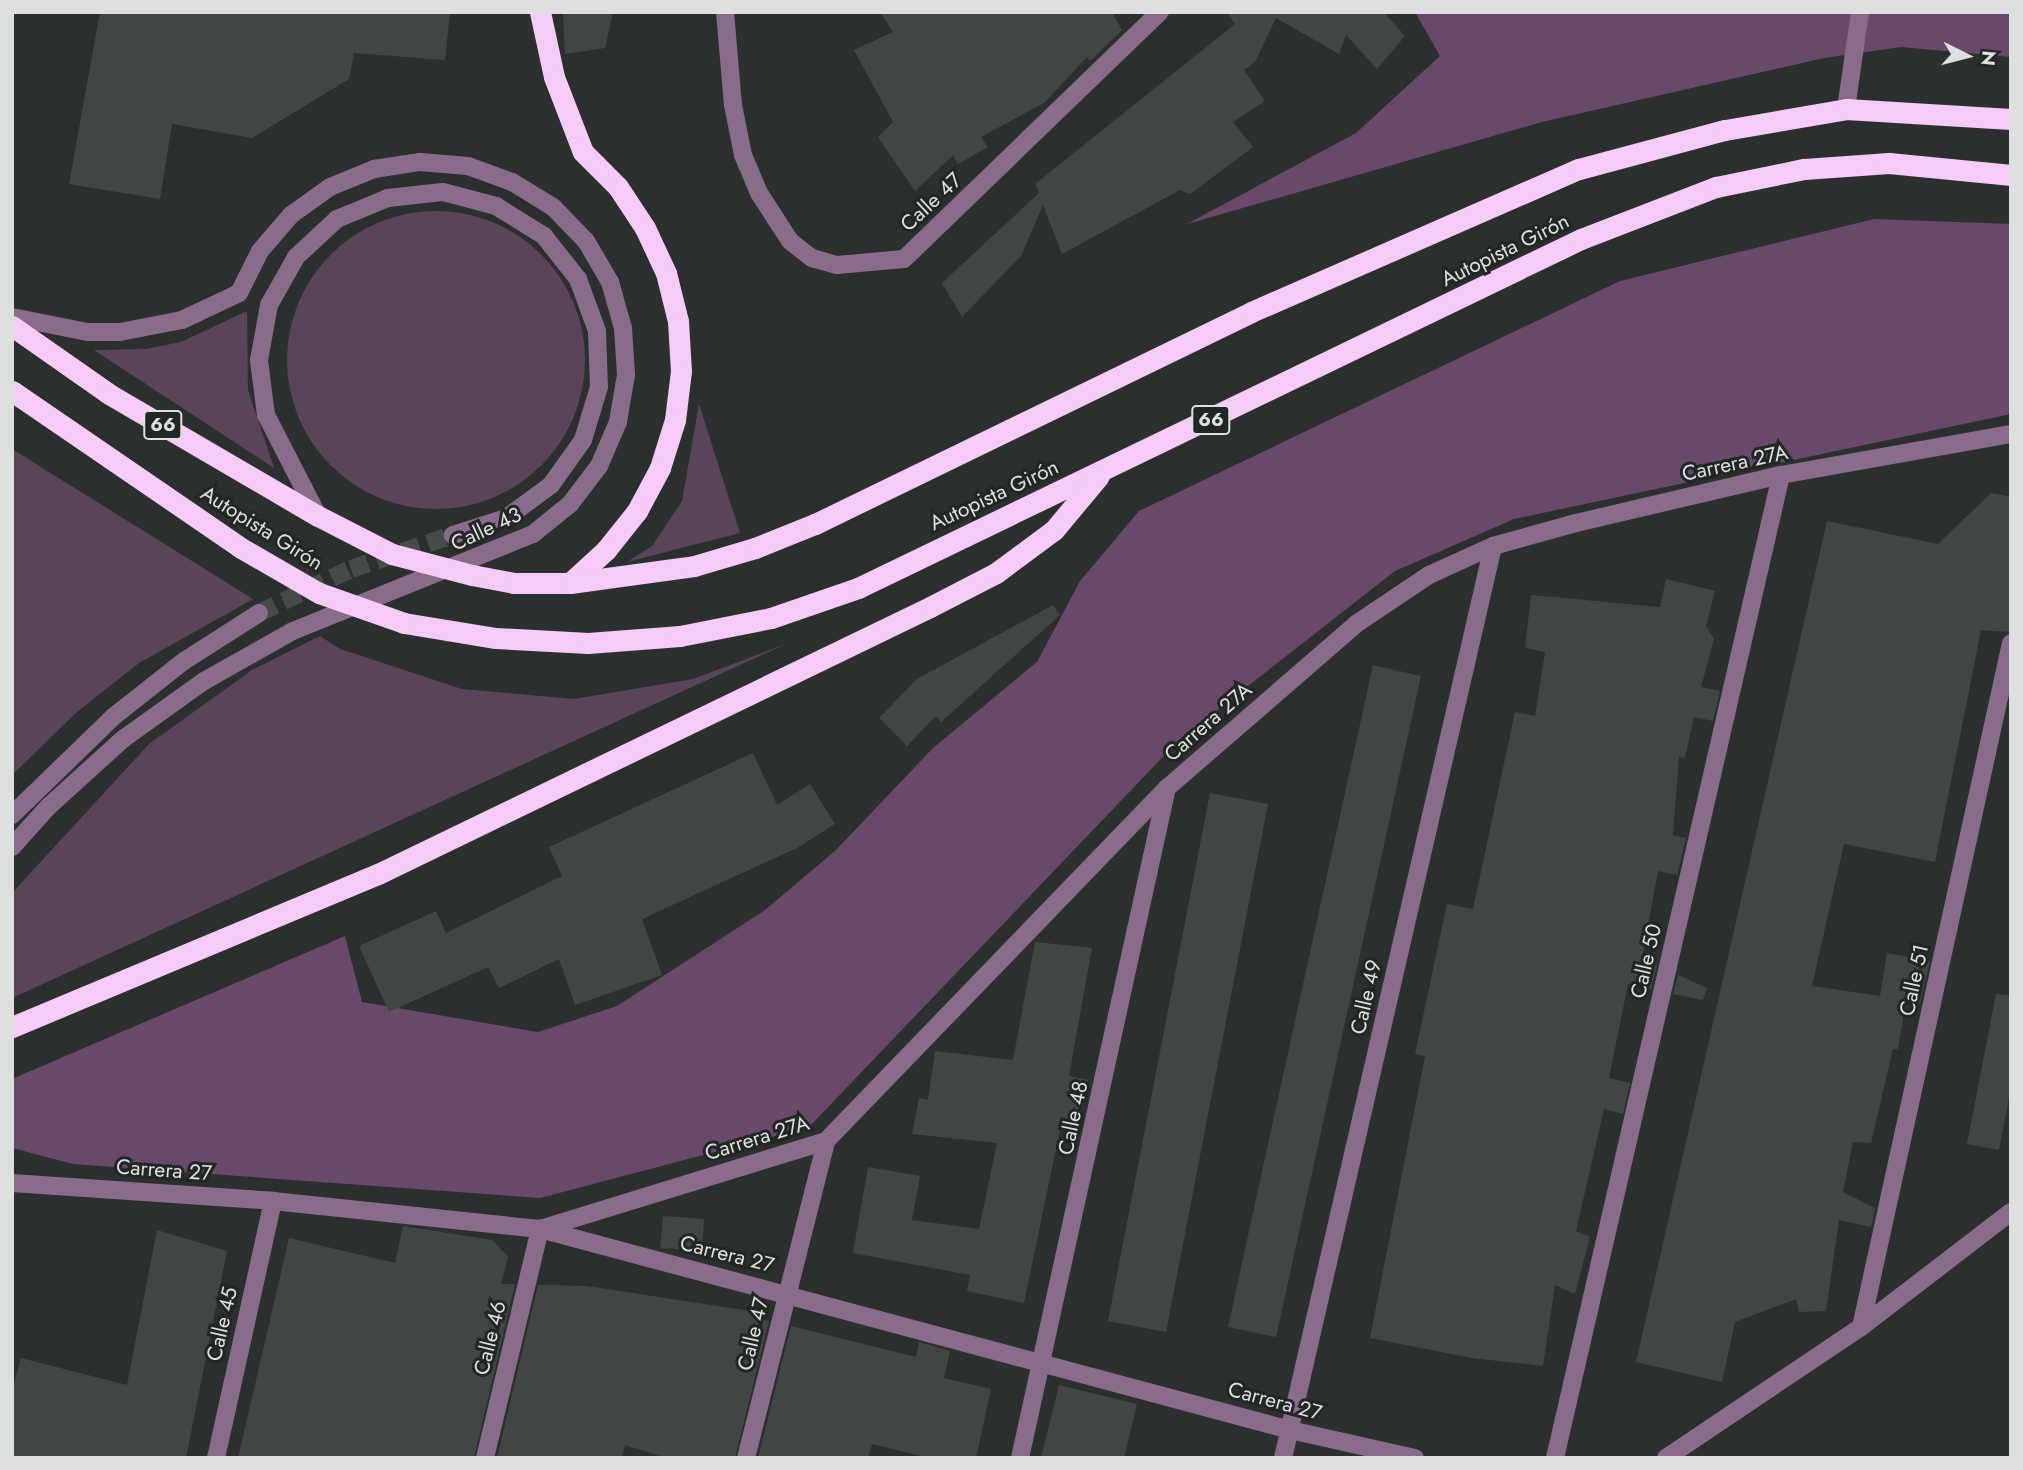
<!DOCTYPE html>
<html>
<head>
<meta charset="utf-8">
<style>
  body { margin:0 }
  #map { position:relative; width:2023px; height:1470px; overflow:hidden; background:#2b302f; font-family:Jost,sans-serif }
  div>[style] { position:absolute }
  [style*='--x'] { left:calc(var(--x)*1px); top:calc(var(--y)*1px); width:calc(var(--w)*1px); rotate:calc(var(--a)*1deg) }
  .green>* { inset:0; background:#59445a }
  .round { border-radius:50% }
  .forest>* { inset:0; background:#684969 }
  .building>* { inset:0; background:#414645 }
  .minor-tunnel>* { height:18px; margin-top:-9px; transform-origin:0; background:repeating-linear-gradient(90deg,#464a49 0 18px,transparent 0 27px) }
  .minor>* { height:18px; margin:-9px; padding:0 9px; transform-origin:9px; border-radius:9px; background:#886c8a }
  .highway>* { height:21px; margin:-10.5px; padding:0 10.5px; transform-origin:10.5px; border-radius:10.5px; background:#f6cbf8 }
  .highway-bridge>* { height:21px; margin:-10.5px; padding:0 10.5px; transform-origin:10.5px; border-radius:10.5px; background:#f6cbf8 }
  span { translate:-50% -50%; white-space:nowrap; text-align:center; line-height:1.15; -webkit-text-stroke:6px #222625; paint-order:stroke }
  .shield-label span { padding:2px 5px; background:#222625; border:2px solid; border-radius:5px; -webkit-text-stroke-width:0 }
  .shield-label { font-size:19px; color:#dde0df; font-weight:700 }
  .street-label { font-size:21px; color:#dde0df }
  .frame { position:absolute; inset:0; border:14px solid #dde0df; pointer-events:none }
  .north { position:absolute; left:1932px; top:21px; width:70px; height:70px; -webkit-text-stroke:5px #222625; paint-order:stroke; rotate:96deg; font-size:19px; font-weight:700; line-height:28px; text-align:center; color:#dde0df }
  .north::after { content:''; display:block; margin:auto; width:24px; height:32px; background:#dde0df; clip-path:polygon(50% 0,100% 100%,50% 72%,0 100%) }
</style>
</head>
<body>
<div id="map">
  <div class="green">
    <div class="round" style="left:287px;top:211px;width:298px;height:298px"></div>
    <div style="clip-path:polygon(247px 311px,248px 390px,274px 468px,94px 350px,146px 349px,181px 342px)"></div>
    <div style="clip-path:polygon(699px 404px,740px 533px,627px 562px,652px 546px,682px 501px)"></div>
    <div style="clip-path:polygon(12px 449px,253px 599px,139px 663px,77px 712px,12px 775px)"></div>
    <div style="clip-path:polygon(320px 636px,340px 649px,462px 689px,574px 699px,693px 679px,786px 644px,12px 998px,12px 893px,149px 744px,252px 670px)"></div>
  </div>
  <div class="forest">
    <div style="clip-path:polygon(1415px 12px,2011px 12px,2011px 57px,1901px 47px,1824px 58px,1542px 122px,1187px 224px,1356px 133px,1440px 56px)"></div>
    <div style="clip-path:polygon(1874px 219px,2011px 224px,2011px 414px,1514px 519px,1395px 571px,1179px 740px,809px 1127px,540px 1198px,73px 1164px,12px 1148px,12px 1079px,345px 936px,362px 1002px,538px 1032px,617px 1006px,765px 910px,836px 850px,933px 748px,1037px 662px,1080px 581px,1139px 511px,1620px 281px)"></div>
  </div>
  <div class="building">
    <div style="clip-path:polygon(100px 12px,450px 12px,445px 60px,354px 53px,349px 79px,252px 138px,172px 124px,160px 199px,69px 184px)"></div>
    <div style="clip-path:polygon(563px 12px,613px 12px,605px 48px,565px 54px)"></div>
    <div style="clip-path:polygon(880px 12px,1112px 12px,1122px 30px,1090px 61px,1087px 57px,1044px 103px,981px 137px,988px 147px,958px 164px,953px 155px,915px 191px,878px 137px,893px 122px,854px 50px,893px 32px)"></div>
    <div style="clip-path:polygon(1227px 12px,1384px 12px,1405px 36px,1377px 69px,1346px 35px,1339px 54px,1276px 18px,1255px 62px,1244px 70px,1265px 101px,1233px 122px,1253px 147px,1190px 194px,1180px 190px,1062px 254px,1043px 205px,1021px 256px,962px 317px,942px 283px,1039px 193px,1035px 184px,1235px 24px)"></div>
    <div style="clip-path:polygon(1991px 493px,2011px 497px,2011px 632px,1981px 630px,1935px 862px,1844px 844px,1812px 986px,1880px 996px,1887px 953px,1930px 961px,1920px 1004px,1906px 1001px,1898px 1049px,1893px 1049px,1871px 1143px,1853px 1142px,1843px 1192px,1875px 1208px,1871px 1227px,1839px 1220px,1826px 1311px,1799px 1312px,1796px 1299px,1735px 1322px,1722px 1382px,1636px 1362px,1827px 521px,1938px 544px)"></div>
    <div style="clip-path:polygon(1666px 579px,1715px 591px,1706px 626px,1714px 639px,1701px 687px,1720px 691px,1713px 721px,1694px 717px,1685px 758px,1679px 757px,1673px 835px,1686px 838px,1677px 875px,1658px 871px,1642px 958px,1657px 965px,1651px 989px,1628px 984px,1609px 1078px,1630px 1083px,1623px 1114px,1604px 1109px,1576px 1231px,1590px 1237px,1575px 1294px,1555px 1285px,1543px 1366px,1472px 1358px,1370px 1338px,1425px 1056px,1415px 1054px,1447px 904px,1473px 909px,1515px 712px,1535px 716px,1545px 652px,1525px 648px,1531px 595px,1660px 607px)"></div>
    <div style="clip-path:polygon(1053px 605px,1060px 615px,941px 722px,936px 716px,907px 746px,879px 718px,917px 679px)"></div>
    <div style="clip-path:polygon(1373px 665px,1421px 676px,1276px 1337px,1228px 1327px)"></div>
    <div style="clip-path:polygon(753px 753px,777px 805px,810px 784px,835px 824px,797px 848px,642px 919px,662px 975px,575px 1005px,559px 959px,499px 988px,488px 967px,389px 1012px,359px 946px,436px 911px,446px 933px,562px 876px,549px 847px)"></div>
    <div style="clip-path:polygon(1210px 793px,1268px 804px,1166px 1332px,1108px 1321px)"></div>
    <div style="clip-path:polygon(1035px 942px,1092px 948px,1069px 1076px,1088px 1080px,1080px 1123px,1062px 1120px,1024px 1303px,967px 1291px,970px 1275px,853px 1253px,868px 1167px,920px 1176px,912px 1220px,979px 1229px,997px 1143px,912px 1134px,919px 1098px,928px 1100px,935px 1051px,1013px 1060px)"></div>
    <div style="clip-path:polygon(1678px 975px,1707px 988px,1703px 1000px,1673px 994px)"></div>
    <div style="clip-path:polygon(1996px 994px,2011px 995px,2011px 1088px,1999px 1150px,1967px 1144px)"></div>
    <div style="clip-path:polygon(663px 1216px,704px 1219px,702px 1251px,660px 1248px)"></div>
    <div style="clip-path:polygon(403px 1226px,492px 1240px,508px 1257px,501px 1284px,515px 1284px,474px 1458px,238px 1458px,289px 1238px,395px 1263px)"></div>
    <div style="clip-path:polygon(157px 1230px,227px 1251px,186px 1458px,12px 1458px,12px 1390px,21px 1358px,127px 1385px)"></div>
    <div style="clip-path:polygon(538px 1285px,587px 1286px,763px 1313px,761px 1319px,769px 1321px,735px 1458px,666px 1458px,625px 1445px,622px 1458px,497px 1458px)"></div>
    <div style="clip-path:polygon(791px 1326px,916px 1357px,919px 1342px,950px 1351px,944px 1378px,991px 1389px,976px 1458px,930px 1458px,872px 1444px,868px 1458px,758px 1458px)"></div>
    <div style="clip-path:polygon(1059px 1385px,1137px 1404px,1124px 1458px,1041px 1458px)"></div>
  </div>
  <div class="minor-tunnel">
    <div style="--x:259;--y:613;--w:102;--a:-25.6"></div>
    <div style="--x:351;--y:569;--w:108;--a:-18.4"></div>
  </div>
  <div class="minor">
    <div style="--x:725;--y:12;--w:93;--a:85.1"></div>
    <div style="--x:733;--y:105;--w:51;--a:78.7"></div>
    <div style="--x:743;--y:155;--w:41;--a:67.2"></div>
    <div style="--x:759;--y:193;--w:57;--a:57.1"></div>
    <div style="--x:790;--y:241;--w:28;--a:38"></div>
    <div style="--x:812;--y:258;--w:26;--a:16"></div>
    <div style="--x:837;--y:265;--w:67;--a:-5.1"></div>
    <div style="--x:904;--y:259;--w:356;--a:-44"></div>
    <div style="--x:1846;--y:109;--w:98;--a:-81.8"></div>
    <div style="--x:12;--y:317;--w:77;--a:11.2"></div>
    <div style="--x:88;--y:332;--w:32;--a:0"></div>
    <div style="--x:120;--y:332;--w:63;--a:-11"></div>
    <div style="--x:182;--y:320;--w:63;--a:-25.3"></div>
    <div style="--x:239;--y:293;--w:47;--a:-63.4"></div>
    <div style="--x:260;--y:251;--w:48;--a:-49.3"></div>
    <div style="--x:291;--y:215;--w:48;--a:-35.7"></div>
    <div style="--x:330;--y:187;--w:48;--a:-22.2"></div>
    <div style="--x:374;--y:169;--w:47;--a:-8.7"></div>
    <div style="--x:420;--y:162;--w:48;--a:4.8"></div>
    <div style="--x:468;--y:166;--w:47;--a:20"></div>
    <div style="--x:512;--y:182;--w:48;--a:31.4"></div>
    <div style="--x:553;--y:207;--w:47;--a:45.9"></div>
    <div style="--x:586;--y:241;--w:48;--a:59.7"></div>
    <div style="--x:610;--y:282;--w:48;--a:74.2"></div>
    <div style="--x:623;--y:328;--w:47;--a:86.3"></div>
    <div style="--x:626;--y:375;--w:48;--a:99.7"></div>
    <div style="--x:618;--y:422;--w:48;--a:113.4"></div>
    <div style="--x:599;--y:466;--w:48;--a:127.3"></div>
    <div style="--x:570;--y:504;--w:48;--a:141"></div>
    <div style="--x:533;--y:534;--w:261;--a:158"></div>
    <div style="--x:291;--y:632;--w:100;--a:150.6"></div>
    <div style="--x:204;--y:681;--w:100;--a:144.4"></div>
    <div style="--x:123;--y:739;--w:101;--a:137.8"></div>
    <div style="--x:48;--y:807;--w:54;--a:132"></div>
    <div style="--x:318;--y:516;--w:114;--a:-117.2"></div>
    <div style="--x:266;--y:415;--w:55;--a:-97.3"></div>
    <div style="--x:259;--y:360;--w:56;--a:-79.7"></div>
    <div style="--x:269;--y:305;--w:55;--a:-60.6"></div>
    <div style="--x:296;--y:257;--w:56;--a:-42.8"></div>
    <div style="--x:337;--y:219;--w:55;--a:-22.4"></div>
    <div style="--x:388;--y:198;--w:55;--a:-6.2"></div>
    <div style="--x:443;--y:192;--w:55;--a:14.8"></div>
    <div style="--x:496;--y:206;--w:57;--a:32"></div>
    <div style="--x:544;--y:236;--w:55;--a:51.7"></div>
    <div style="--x:578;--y:279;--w:55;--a:69.9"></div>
    <div style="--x:597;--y:331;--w:56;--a:88"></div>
    <div style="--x:599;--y:387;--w:55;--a:106.8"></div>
    <div style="--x:583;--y:440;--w:55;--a:125.4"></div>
    <div style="--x:551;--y:485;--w:56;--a:143.7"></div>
    <div style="--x:506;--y:518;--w:56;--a:162.2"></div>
    <div style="--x:12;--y:815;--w:141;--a:-44.1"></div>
    <div style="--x:113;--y:717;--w:90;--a:-38.3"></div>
    <div style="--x:184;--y:661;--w:89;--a:-32.6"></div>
    <div style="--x:12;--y:1183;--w:262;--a:3.9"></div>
    <div style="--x:273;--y:1201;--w:268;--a:6"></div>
    <div style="--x:540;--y:1229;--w:776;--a:15"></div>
    <div style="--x:1290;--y:1430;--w:128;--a:12.6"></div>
    <div style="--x:1861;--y:1327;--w:700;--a:-77.63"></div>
    <div style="--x:216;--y:1458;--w:263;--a:-77.5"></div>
    <div style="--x:485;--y:1458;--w:236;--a:-76.5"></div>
    <div style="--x:540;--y:1229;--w:299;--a:-17.1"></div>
    <div style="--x:826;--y:1141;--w:491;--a:-46"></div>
    <div style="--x:1167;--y:788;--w:250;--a:-40.9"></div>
    <div style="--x:1356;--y:624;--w:88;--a:-33.9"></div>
    <div style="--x:1429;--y:575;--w:70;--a:-24.4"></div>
    <div style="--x:1493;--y:546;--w:86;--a:-15.5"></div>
    <div style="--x:1576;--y:523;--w:211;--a:-13.2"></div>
    <div style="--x:1781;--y:475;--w:234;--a:-10.1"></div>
    <div style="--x:746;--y:1458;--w:327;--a:-75.8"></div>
    <div style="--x:1020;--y:1458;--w:686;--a:-77.63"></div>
    <div style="--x:1283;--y:1458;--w:936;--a:-77.03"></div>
    <div style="--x:1555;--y:1458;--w:1009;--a:-77.05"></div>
    <div style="--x:1666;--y:1458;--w:235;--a:-33.9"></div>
    <div style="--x:1861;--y:1327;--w:189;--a:-37.5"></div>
  </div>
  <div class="highway">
    <div style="--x:540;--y:12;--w:66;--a:77.8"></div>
    <div style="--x:554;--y:77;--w:80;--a:68.9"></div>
    <div style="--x:583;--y:152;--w:49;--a:45"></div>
    <div style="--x:618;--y:187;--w:49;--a:56.6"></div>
    <div style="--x:645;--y:228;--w:50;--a:65"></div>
    <div style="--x:666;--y:273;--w:49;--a:76"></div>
    <div style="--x:678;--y:321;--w:50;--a:86.6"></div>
    <div style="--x:681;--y:371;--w:49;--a:97"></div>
    <div style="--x:675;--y:420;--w:50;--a:107.4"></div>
    <div style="--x:660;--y:468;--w:49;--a:118.1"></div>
    <div style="--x:637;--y:511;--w:50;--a:128.5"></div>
    <div style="--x:606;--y:550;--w:49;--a:137.5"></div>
    <div style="--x:12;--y:326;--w:118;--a:35"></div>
    <div style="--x:109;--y:394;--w:242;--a:30.3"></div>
    <div style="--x:12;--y:391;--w:278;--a:34.4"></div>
    <div style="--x:472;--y:575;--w:43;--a:10.8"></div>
    <div style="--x:514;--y:583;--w:56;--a:0"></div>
    <div style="--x:570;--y:583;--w:125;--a:-7.8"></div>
    <div style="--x:694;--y:566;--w:64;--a:-16.4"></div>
    <div style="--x:755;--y:548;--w:65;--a:-21.8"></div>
    <div style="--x:815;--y:524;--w:485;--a:-25.9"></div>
    <div style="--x:1251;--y:312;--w:358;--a:-23.6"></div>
    <div style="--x:1579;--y:169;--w:151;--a:-15"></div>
    <div style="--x:1725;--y:130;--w:123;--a:-9.8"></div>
    <div style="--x:1846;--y:109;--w:165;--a:3.5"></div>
    <div style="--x:404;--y:623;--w:93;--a:9.3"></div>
    <div style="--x:496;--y:638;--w:92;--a:3.1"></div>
    <div style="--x:588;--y:643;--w:92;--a:-4.4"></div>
    <div style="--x:680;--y:636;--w:93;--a:-11.2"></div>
    <div style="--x:771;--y:618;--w:92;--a:-19"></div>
    <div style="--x:858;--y:588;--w:803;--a:-25.77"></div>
    <div style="--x:1581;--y:239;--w:145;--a:-21.1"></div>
    <div style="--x:1716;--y:187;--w:90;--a:-11.6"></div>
    <div style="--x:1804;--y:169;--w:85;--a:-4"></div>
    <div style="--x:1889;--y:163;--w:123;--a:5.6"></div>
    <div style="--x:12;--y:1027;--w:397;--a:-22.7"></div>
    <div style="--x:378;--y:874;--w:613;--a:-25.81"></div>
    <div style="--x:930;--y:607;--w:74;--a:-27.3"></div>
    <div style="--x:996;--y:573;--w:72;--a:-36.6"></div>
    <div style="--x:1054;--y:530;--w:70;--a:-50.2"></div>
  </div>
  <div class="highway-bridge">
    <div style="--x:318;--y:516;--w:83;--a:27.2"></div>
    <div style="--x:392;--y:554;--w:83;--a:14.7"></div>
    <div style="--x:241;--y:548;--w:90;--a:30"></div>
    <div style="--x:319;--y:593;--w:90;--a:19.4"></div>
  </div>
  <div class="shield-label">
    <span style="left:1211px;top:420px">66</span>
    <span style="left:163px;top:425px">66</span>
  </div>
  <div class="street-label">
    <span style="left:931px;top:202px;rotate:-43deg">Calle 47</span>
    <span style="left:1505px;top:250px;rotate:-26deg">Autopista Girón</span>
    <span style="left:1735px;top:463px;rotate:-12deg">Carrera 27A</span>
    <span style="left:994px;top:495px;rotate:-25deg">Autopista Girón</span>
    <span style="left:262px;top:528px;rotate:32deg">Autopista Girón</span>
    <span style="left:486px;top:529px;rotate:-25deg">Calle 43</span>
    <span style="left:1208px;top:722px;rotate:-41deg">Carrera 27A</span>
    <span style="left:1646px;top:961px;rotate:-77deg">Calle 50</span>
    <span style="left:1914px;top:980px;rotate:-78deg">Calle 51</span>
    <span style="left:1366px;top:997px;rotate:-77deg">Calle 49</span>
    <span style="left:1073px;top:1118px;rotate:-78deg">Calle 48</span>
    <span style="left:757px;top:1138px;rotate:-17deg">Carrera 27A</span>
    <span style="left:164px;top:1170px;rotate:4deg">Carrera 27</span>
    <span style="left:727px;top:1254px;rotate:14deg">Carrera 27</span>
    <span style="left:222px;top:1324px;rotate:-77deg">Calle 45</span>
    <span style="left:753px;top:1334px;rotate:-77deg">Calle 47</span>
    <span style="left:490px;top:1338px;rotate:-76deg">Calle 46</span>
    <span style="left:1275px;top:1401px;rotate:15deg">Carrera 27</span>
  </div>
  <div class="frame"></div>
  <div class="north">N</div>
</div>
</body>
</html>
